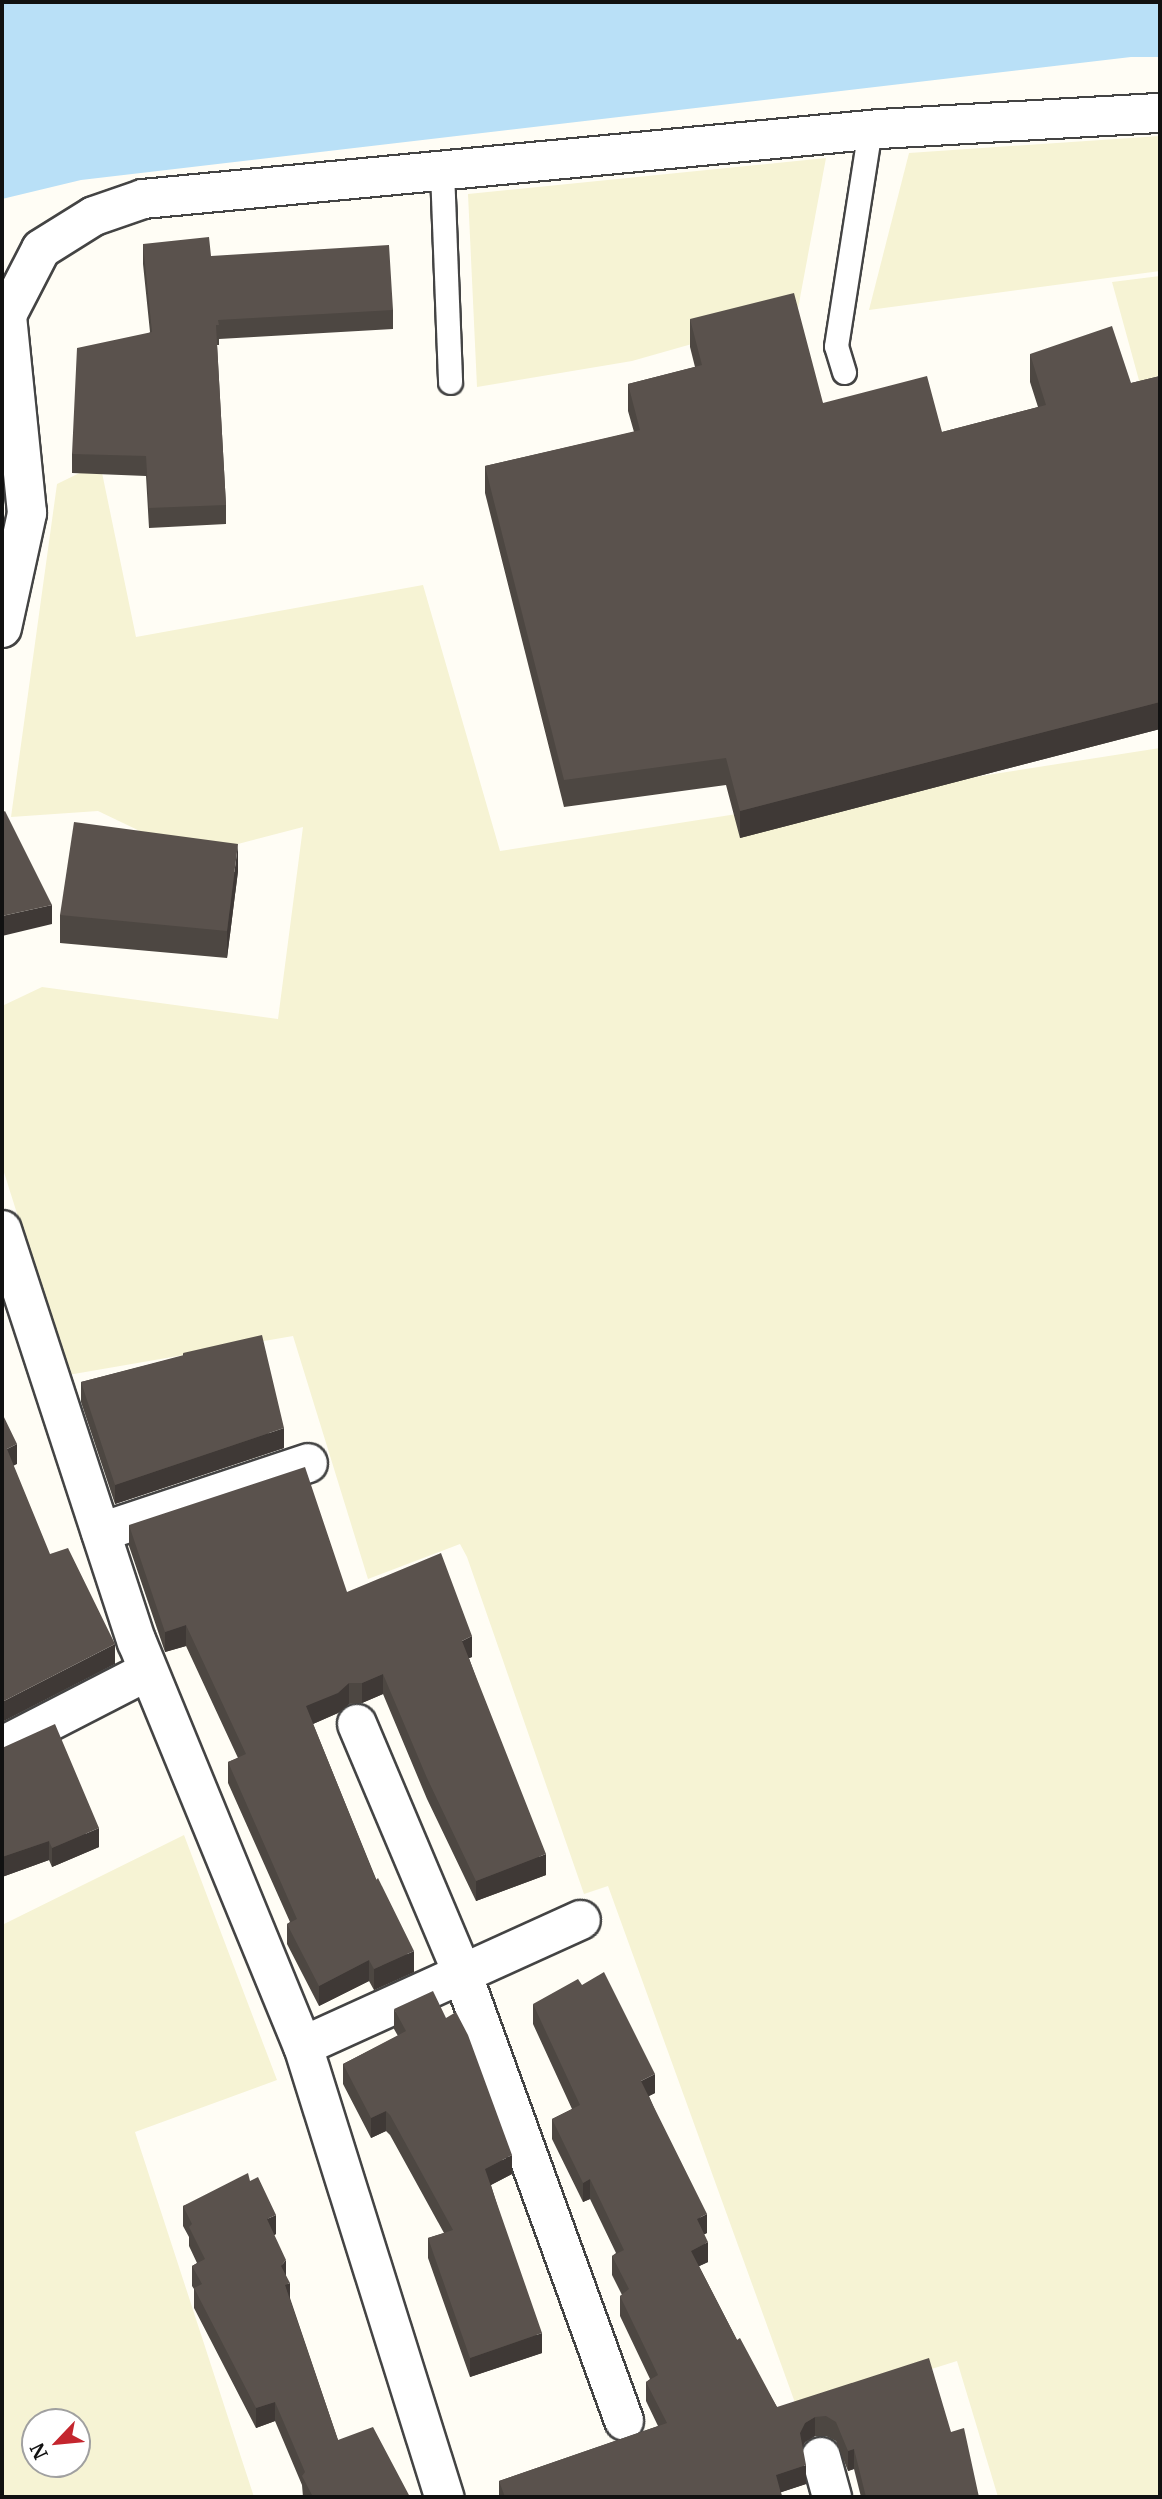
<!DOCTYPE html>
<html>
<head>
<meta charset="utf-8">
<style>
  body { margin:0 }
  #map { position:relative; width:1162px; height:2499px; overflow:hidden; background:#fffdf5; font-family:Merriweather,serif }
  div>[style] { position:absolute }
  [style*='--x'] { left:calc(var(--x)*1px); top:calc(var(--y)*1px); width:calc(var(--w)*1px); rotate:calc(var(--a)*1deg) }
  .farmland>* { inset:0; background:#f6f3d4 }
  .water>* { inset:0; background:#b9e0f7 }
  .roads { filter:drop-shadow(2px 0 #444) drop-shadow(-2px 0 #444) drop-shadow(0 2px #444) drop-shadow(0 -2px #444) }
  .lane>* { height:23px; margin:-11.5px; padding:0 11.5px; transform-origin:11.5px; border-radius:11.5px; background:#fff }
  .street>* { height:38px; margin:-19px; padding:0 19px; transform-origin:19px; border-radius:19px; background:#fff }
  .wall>* { inset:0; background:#4d4742 }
  .shaded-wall>* { inset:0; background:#3f3936 }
  .building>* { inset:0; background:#5a524d }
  span { translate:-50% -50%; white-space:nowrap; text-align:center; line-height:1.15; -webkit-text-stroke:7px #fff; paint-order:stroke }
  .frame { position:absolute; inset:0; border:4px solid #111; pointer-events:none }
  .north { position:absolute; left:21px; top:2408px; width:70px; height:70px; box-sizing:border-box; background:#fff; border:2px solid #a0a0a0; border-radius:50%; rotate:244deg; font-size:19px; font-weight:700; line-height:28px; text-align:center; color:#111 }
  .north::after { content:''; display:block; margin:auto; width:24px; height:32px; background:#c4262e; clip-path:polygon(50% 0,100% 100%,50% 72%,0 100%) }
</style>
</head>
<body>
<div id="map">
  <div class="farmland">
    <div style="clip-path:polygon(1160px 136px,1160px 271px,869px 310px,909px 153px)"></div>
    <div style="clip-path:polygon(826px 158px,797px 314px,632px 361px,477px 387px,468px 194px)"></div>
    <div style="clip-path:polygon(1160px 276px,1160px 383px,1158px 376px,1140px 384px,1112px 282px)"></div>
    <div style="clip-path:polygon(100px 463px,136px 637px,423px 585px,500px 851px,1160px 748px,1160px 2497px,998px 2497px,957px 2361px,798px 2411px,608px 1886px,584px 1894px,467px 1557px,460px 1544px,368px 1579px,293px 1336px,68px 1375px,2px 1166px,2px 1006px,42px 987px,278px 1019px,303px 827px,192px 856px,98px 811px,11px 817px,57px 484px)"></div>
    <div style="clip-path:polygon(evenodd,184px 1835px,277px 2080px,135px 2132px,254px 2497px,2px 2497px,2px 1925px,184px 1835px,77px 2422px,77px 2464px,35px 2464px,35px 2422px,77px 2422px)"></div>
  </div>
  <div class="water">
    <div style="clip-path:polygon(2px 2px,1160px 2px,1160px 57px,1131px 57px,81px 180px,2px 199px)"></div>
  </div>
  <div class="roads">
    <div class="lane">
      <div style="--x:442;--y:171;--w:211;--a:87.8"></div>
      <div style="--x:844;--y:372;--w:27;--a:-107"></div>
      <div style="--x:836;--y:346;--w:219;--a:-81.1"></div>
    </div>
    <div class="street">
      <div style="--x:2;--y:628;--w:118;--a:-77.7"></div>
      <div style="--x:27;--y:513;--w:199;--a:-95.8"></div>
      <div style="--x:7;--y:315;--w:74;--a:-62.7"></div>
      <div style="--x:41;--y:249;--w:62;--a:-31.9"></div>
      <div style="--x:94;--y:216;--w:52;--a:-19.1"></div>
      <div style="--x:143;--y:199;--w:740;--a:-5.43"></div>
      <div style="--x:880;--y:129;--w:280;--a:-3.3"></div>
      <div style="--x:2;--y:1230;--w:434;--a:71.9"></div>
      <div style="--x:137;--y:1642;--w:437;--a:67.7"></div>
      <div style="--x:303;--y:2046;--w:473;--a:72.6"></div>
      <div style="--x:101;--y:1532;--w:218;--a:-18.4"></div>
      <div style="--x:357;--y:1724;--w:270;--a:67.1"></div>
      <div style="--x:462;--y:1973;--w:476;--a:70.1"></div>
      <div style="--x:2;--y:1746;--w:164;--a:-27.2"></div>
      <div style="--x:303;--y:2046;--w:305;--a:-24.4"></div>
      <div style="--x:821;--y:2457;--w:41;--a:74.6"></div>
    </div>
  </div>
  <div class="wall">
    <div style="clip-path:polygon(143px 244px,211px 256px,393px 310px,393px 329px,219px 339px,219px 345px,217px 345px,226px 505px,226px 524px,149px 528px,146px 476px,72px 473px,72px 454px,150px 332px,143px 264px)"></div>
    <div style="clip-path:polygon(690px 319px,823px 403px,942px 432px,1038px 407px,1030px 382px,1030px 354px,1131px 383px,1160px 376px,1160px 729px,740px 838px,726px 785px,564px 807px,485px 493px,485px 466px,634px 432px,628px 411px,628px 384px,695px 367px,690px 347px)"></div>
    <div style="clip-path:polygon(238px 871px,227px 958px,60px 943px,60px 915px)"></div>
    <div style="clip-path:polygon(183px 1353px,284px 1448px,115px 1504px,81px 1402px,81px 1382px,183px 1356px)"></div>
    <div style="clip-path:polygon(129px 1525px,347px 1592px,472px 1657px,469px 1658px,546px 1875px,476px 1901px,427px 1799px,383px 1694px,362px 1703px,349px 1704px,338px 1713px,313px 1724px,414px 1972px,374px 1990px,369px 1981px,319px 2006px,287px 1944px,287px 1924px,290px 1922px,228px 1783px,228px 1762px,238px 1758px,186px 1646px,165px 1652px,129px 1546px)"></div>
    <div style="clip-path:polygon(2px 1748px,99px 1847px,52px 1867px,49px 1860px,2px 1877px)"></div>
    <div style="clip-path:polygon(533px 2004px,655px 2093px,649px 2096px,707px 2233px,704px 2234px,708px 2262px,699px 2266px,737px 2340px,777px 2407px,951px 2432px,979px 2497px,861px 2497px,854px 2469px,848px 2471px,836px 2441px,826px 2436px,815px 2436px,805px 2442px,802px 2447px,806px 2484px,781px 2492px,782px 2497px,499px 2497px,499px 2481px,658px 2426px,646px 2401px,646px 2382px,650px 2379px,620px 2316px,620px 2296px,622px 2295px,612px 2275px,612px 2256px,616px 2253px,590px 2199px,583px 2202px,552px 2139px,552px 2119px,572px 2109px,533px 2024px)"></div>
    <div style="clip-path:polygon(394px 2009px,512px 2174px,491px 2185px,542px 2353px,470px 2377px,428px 2258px,428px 2238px,444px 2233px,390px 2135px,386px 2131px,371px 2138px,343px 2084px,343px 2064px,398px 2036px,394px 2029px)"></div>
    <div style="clip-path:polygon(250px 2181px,276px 2234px,274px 2235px,286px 2276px,290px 2298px,338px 2440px,410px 2497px,303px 2497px,302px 2485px,275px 2421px,256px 2428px,194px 2308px,194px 2289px,192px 2286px,192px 2266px,197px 2263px,189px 2246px,189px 2237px,183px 2226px,183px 2206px)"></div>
  </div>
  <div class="shaded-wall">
    <div style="clip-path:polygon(1160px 702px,1160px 729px,740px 838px,740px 811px)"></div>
    <div style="clip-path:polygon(238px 844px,238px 871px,227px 958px,227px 931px)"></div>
    <div style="clip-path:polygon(52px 905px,52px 924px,2px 936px,2px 916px)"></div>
    <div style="clip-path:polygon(284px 1428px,284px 1448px,115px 1504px,115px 1485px)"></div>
    <div style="clip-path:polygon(17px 1444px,17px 1464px,7px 1469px,7px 1449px)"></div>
    <div style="clip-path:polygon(186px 1625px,186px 1646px,165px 1652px,165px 1632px)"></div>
    <div style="clip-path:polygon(472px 1636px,472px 1657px,462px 1661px,462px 1641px)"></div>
    <div style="clip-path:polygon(115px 1644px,115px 1664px,2px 1722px,2px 1702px)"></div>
    <div style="clip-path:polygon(383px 1674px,383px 1694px,362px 1703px,362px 1683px)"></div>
    <div style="clip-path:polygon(349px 1683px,349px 1704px,338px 1713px,306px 1727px,306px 1706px)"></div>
    <div style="clip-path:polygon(99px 1828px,99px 1847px,52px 1867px,52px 1848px)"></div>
    <div style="clip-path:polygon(49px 1841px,49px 1860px,2px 1877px,2px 1857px)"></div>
    <div style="clip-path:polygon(546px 1854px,546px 1875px,476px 1901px,476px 1881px)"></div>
    <div style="clip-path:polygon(414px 1951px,414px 1972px,374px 1990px,374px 1969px)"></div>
    <div style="clip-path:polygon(369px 1960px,369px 1981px,319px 2006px,319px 1986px)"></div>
    <div style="clip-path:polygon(655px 2074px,655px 2093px,641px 2100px,641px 2081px)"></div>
    <div style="clip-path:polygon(386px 2111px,386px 2131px,371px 2138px,371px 2118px)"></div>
    <div style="clip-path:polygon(512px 2155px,512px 2174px,485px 2188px,485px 2169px)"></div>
    <div style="clip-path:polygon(590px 2179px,590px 2199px,583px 2202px,583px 2183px)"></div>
    <div style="clip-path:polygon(707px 2214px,707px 2233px,697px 2238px,697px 2219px)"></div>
    <div style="clip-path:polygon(276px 2215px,276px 2234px,267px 2239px,267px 2219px)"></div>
    <div style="clip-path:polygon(708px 2242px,708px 2262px,691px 2270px,691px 2251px)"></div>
    <div style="clip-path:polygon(286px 2260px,286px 2280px,281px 2266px)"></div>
    <div style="clip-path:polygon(290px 2283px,290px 2302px,285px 2285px)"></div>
    <div style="clip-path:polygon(542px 2333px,542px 2353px,470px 2377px,470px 2358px)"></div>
    <div style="clip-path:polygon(275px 2402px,275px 2421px,256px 2428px,256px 2408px)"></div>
    <div style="clip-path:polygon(815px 2417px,815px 2436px,805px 2442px,800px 2452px,800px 2433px,805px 2423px)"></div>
    <div style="clip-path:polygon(854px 2449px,854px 2469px,848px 2471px,848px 2451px)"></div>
    <div style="clip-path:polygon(806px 2465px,806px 2484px,776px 2494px,776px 2475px)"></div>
  </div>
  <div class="building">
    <div style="clip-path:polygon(209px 237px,211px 256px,389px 245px,393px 310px,218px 320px,219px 325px,216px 325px,226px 505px,149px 508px,146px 456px,72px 454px,77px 348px,152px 332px,143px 244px)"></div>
    <div style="clip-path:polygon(794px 293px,823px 403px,927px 376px,942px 432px,1046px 405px,1030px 354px,1112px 326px,1131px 383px,1160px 376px,1160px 702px,740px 811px,726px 758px,564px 780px,485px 466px,640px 430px,628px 384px,702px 365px,690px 319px)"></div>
    <div style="clip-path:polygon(5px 811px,52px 905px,2px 916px,2px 813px)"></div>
    <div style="clip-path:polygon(74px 822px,238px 844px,227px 931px,60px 915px)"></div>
    <div style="clip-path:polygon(262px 1335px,284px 1428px,115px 1485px,81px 1382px,184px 1355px,183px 1353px)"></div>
    <div style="clip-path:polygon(2px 1413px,17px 1444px,7px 1449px,50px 1554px,68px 1548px,115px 1644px,2px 1702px)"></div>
    <div style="clip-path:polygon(305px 1467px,347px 1592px,441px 1553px,472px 1636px,462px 1641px,546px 1854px,476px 1881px,427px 1778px,383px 1674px,362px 1683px,349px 1683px,338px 1693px,306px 1706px,376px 1880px,378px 1878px,414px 1951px,374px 1969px,369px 1960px,319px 1986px,287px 1924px,297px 1919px,228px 1762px,246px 1754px,186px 1625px,165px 1632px,129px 1525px)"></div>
    <div style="clip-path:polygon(55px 1724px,99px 1828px,52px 1848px,49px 1841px,2px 1857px,2px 1748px)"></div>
    <div style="clip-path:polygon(604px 1972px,655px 2074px,641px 2081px,707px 2214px,697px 2219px,708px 2242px,691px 2251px,737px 2340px,740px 2338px,777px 2407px,929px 2358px,951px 2432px,964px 2428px,979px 2497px,866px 2497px,854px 2449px,848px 2451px,836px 2422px,826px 2416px,815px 2417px,805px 2423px,800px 2433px,806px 2465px,776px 2475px,782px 2497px,505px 2497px,499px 2481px,667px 2423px,646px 2382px,658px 2375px,620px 2296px,629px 2289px,612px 2256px,624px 2250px,590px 2179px,583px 2183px,552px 2119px,580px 2105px,533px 2004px,578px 1979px,582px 1985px)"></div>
    <div style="clip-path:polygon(433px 1991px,446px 2018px,456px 2012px,468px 2035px,512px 2155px,485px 2169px,542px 2333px,470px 2358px,428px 2238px,453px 2230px,390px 2115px,386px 2111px,371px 2118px,343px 2064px,406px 2031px,394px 2009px)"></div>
    <div style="clip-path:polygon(248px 2173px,250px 2181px,258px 2177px,276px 2215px,267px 2219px,286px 2260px,281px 2266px,290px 2283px,285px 2285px,338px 2440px,373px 2427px,410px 2497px,313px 2497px,302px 2476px,305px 2472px,275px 2402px,256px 2408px,194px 2288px,202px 2284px,192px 2266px,205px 2259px,189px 2227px,192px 2224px,183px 2206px)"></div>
  </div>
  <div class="frame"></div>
  <div class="north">N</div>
</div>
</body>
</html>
